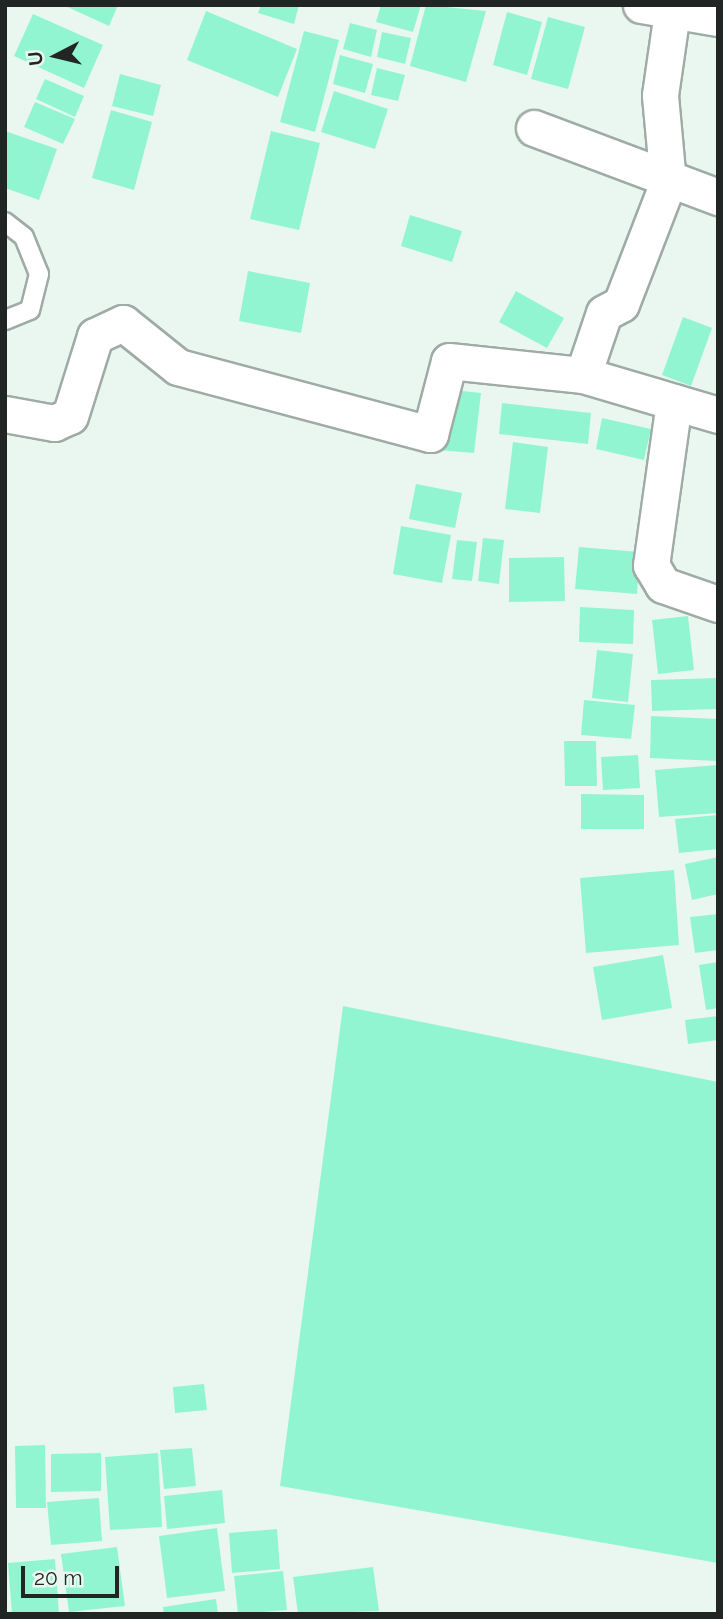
<!DOCTYPE html>
<html>
<head>
<meta charset="utf-8">
<style>
  body { margin:0 }
  #map { position:relative; width:723px; height:1619px; overflow:hidden; background:#eaf7f1; font-family:Raleway,sans-serif }
  div>[style] { position:absolute }
  [style*='--x'] { left:calc(var(--x)*1px); top:calc(var(--y)*1px); width:calc(var(--w)*1px); rotate:calc(var(--a)*1deg) }
  .building>* { inset:0; background:#92f5d2 }
  .roads { filter:drop-shadow(2px 0 #9faba6) drop-shadow(-2px 0 #9faba6) drop-shadow(0 2px #9faba6) drop-shadow(0 -2px #9faba6) }
  .service>* { height:18px; margin:-9px; padding:0 9px; transform-origin:9px; border-radius:9px; background:#fff }
  .minor>* { height:35px; margin:-17.5px; padding:0 17.5px; transform-origin:17.5px; border-radius:17.5px; background:#fff }
  span { translate:-50% -50%; white-space:nowrap; text-align:center; line-height:1.15; -webkit-text-stroke:5px #eaf7f1; paint-order:stroke }
  .frame { position:absolute; inset:0; border:7px solid #212523; pointer-events:none }
  .north { position:absolute; left:21px; top:21px; width:70px; height:70px; -webkit-text-stroke:5px #eaf7f1; paint-order:stroke; rotate:263deg; font-size:19px; font-weight:700; line-height:28px; text-align:center; color:#212523 }
  .north::after { content:''; display:block; margin:auto; width:24px; height:32px; background:#212523; clip-path:polygon(50% 0,100% 100%,50% 72%,0 100%) }
  .scale { position:absolute; left:21px; top:1566px; width:98px; height:32px; box-sizing:border-box; border:4px solid #212523; border-top:0; padding-left:9px; font-size:21px; line-height:24px; white-space:nowrap; color:#212523; -webkit-text-stroke:5px #eaf7f1; paint-order:stroke }
</style>
</head>
<body>
<div id="map">
  <div class="building">
    <div style="clip-path:polygon(63px 5px,118px 5px,109px 26px)"></div>
    <div style="clip-path:polygon(261px 5px,299px 5px,294px 24px,258px 13px)"></div>
    <div style="clip-path:polygon(381px 5px,421px 5px,413px 32px,376px 22px)"></div>
    <div style="clip-path:polygon(426px 5px,486px 11px,466px 82px,410px 66px)"></div>
    <div style="clip-path:polygon(206px 11px,297px 49px,278px 97px,187px 60px)"></div>
    <div style="clip-path:polygon(507px 12px,542px 22px,527px 75px,493px 65px)"></div>
    <div style="clip-path:polygon(33px 14px,103px 45px,84px 88px,14px 56px)"></div>
    <div style="clip-path:polygon(548px 17px,585px 27px,568px 89px,531px 79px)"></div>
    <div style="clip-path:polygon(350px 23px,377px 30px,371px 57px,343px 49px)"></div>
    <div style="clip-path:polygon(304px 31px,339px 40px,315px 132px,280px 122px)"></div>
    <div style="clip-path:polygon(382px 32px,411px 38px,405px 64px,377px 57px)"></div>
    <div style="clip-path:polygon(340px 55px,373px 64px,365px 93px,333px 84px)"></div>
    <div style="clip-path:polygon(377px 68px,405px 75px,398px 101px,371px 95px)"></div>
    <div style="clip-path:polygon(120px 74px,161px 85px,153px 116px,112px 106px)"></div>
    <div style="clip-path:polygon(45px 79px,84px 96px,75px 117px,36px 99px)"></div>
    <div style="clip-path:polygon(334px 91px,388px 109px,375px 149px,321px 132px)"></div>
    <div style="clip-path:polygon(35px 102px,75px 119px,63px 144px,24px 127px)"></div>
    <div style="clip-path:polygon(111px 110px,152px 122px,134px 190px,92px 178px)"></div>
    <div style="clip-path:polygon(5px 131px,57px 149px,39px 200px,5px 188px)"></div>
    <div style="clip-path:polygon(271px 131px,320px 143px,299px 230px,250px 219px)"></div>
    <div style="clip-path:polygon(410px 215px,462px 231px,452px 262px,401px 246px)"></div>
    <div style="clip-path:polygon(248px 271px,310px 283px,301px 333px,239px 321px)"></div>
    <div style="clip-path:polygon(516px 291px,564px 318px,547px 348px,499px 322px)"></div>
    <div style="clip-path:polygon(683px 317px,712px 328px,691px 386px,662px 375px)"></div>
    <div style="clip-path:polygon(445px 389px,481px 393px,474px 453px,438px 450px)"></div>
    <div style="clip-path:polygon(502px 403px,591px 413px,588px 444px,499px 434px)"></div>
    <div style="clip-path:polygon(602px 418px,651px 429px,644px 460px,596px 449px)"></div>
    <div style="clip-path:polygon(513px 442px,548px 447px,540px 513px,505px 509px)"></div>
    <div style="clip-path:polygon(416px 484px,462px 493px,455px 528px,409px 519px)"></div>
    <div style="clip-path:polygon(401px 526px,451px 535px,442px 583px,393px 574px)"></div>
    <div style="clip-path:polygon(483px 538px,504px 540px,499px 584px,478px 581px)"></div>
    <div style="clip-path:polygon(457px 540px,477px 542px,472px 581px,452px 579px)"></div>
    <div style="clip-path:polygon(579px 547px,640px 552px,637px 594px,575px 589px)"></div>
    <div style="clip-path:polygon(564px 557px,565px 601px,509px 602px,509px 558px)"></div>
    <div style="clip-path:polygon(580px 607px,634px 610px,633px 644px,579px 642px)"></div>
    <div style="clip-path:polygon(688px 616px,694px 670px,658px 674px,652px 620px)"></div>
    <div style="clip-path:polygon(597px 650px,633px 654px,628px 702px,592px 698px)"></div>
    <div style="clip-path:polygon(718px 678px,718px 709px,652px 711px,651px 680px)"></div>
    <div style="clip-path:polygon(584px 700px,635px 705px,631px 739px,581px 735px)"></div>
    <div style="clip-path:polygon(651px 716px,718px 719px,718px 761px,650px 758px)"></div>
    <div style="clip-path:polygon(564px 741px,596px 741px,597px 786px,565px 786px)"></div>
    <div style="clip-path:polygon(638px 755px,640px 788px,603px 790px,601px 757px)"></div>
    <div style="clip-path:polygon(718px 765px,718px 813px,659px 817px,655px 770px)"></div>
    <div style="clip-path:polygon(581px 794px,644px 795px,644px 829px,581px 829px)"></div>
    <div style="clip-path:polygon(718px 815px,718px 849px,679px 853px,675px 819px)"></div>
    <div style="clip-path:polygon(718px 857px,718px 894px,692px 900px,685px 864px)"></div>
    <div style="clip-path:polygon(674px 870px,679px 945px,586px 953px,580px 878px)"></div>
    <div style="clip-path:polygon(718px 914px,718px 950px,695px 953px,690px 917px)"></div>
    <div style="clip-path:polygon(663px 955px,672px 1008px,602px 1020px,593px 967px)"></div>
    <div style="clip-path:polygon(718px 962px,718px 1008px,706px 1010px,699px 965px)"></div>
    <div style="clip-path:polygon(343px 1006px,718px 1082px,718px 1563px,280px 1486px)"></div>
    <div style="clip-path:polygon(718px 1016px,718px 1040px,688px 1044px,685px 1020px)"></div>
    <div style="clip-path:polygon(204px 1384px,207px 1410px,175px 1413px,173px 1387px)"></div>
    <div style="clip-path:polygon(45px 1445px,46px 1508px,16px 1508px,15px 1446px)"></div>
    <div style="clip-path:polygon(192px 1448px,196px 1486px,164px 1489px,160px 1450px)"></div>
    <div style="clip-path:polygon(101px 1453px,101px 1491px,51px 1492px,51px 1454px)"></div>
    <div style="clip-path:polygon(158px 1453px,162px 1527px,110px 1530px,105px 1457px)"></div>
    <div style="clip-path:polygon(222px 1490px,225px 1523px,167px 1529px,164px 1496px)"></div>
    <div style="clip-path:polygon(99px 1498px,102px 1541px,51px 1545px,47px 1502px)"></div>
    <div style="clip-path:polygon(217px 1528px,225px 1591px,167px 1598px,159px 1536px)"></div>
    <div style="clip-path:polygon(277px 1529px,280px 1569px,232px 1573px,229px 1533px)"></div>
    <div style="clip-path:polygon(117px 1547px,125px 1606px,69px 1612px,61px 1554px)"></div>
    <div style="clip-path:polygon(55px 1559px,59px 1614px,12px 1614px,8px 1563px)"></div>
    <div style="clip-path:polygon(373px 1567px,379px 1611px,298px 1614px,293px 1577px)"></div>
    <div style="clip-path:polygon(283px 1571px,287px 1610px,238px 1614px,234px 1576px)"></div>
    <div style="clip-path:polygon(216px 1599px,218px 1614px,164px 1614px,163px 1607px)"></div>
  </div>
  <div class="roads">
    <div class="service">
      <div style="--x:5;--y:222;--w:24;--a:38"></div>
      <div style="--x:24;--y:237;--w:40;--a:68"></div>
      <div style="--x:39;--y:274;--w:37;--a:104"></div>
      <div style="--x:30;--y:310;--w:27;--a:158"></div>
    </div>
    <div class="minor">
      <div style="--x:641;--y:5;--w:78;--a:9.6"></div>
      <div style="--x:534;--y:128;--w:197;--a:20.6"></div>
      <div style="--x:583;--y:375;--w:65;--a:-71.3"></div>
      <div style="--x:604;--y:313;--w:19;--a:-28"></div>
      <div style="--x:621;--y:304;--w:131;--a:-68.9"></div>
      <div style="--x:668;--y:182;--w:87;--a:-95.3"></div>
      <div style="--x:660;--y:95;--w:91;--a:-81.8"></div>
      <div style="--x:674;--y:402;--w:165;--a:98"></div>
      <div style="--x:651;--y:565;--w:23;--a:59"></div>
      <div style="--x:663;--y:585;--w:58;--a:19.1"></div>
      <div style="--x:5;--y:414;--w:50;--a:10.4"></div>
      <div style="--x:54;--y:423;--w:17;--a:-24"></div>
      <div style="--x:70;--y:416;--w:84;--a:-72.6"></div>
      <div style="--x:95;--y:336;--w:31;--a:-25"></div>
      <div style="--x:123;--y:323;--w:70;--a:38.7"></div>
      <div style="--x:178;--y:367;--w:261;--a:14.9"></div>
      <div style="--x:430;--y:434;--w:75;--a:-75.4"></div>
      <div style="--x:449;--y:361;--w:135;--a:6"></div>
      <div style="--x:583;--y:375;--w:141;--a:16.5"></div>
    </div>
  </div>
  <div class="frame"></div>
  <div class="north">U</div>
  <div class="scale">20 m</div>
</div>
</body>
</html>
